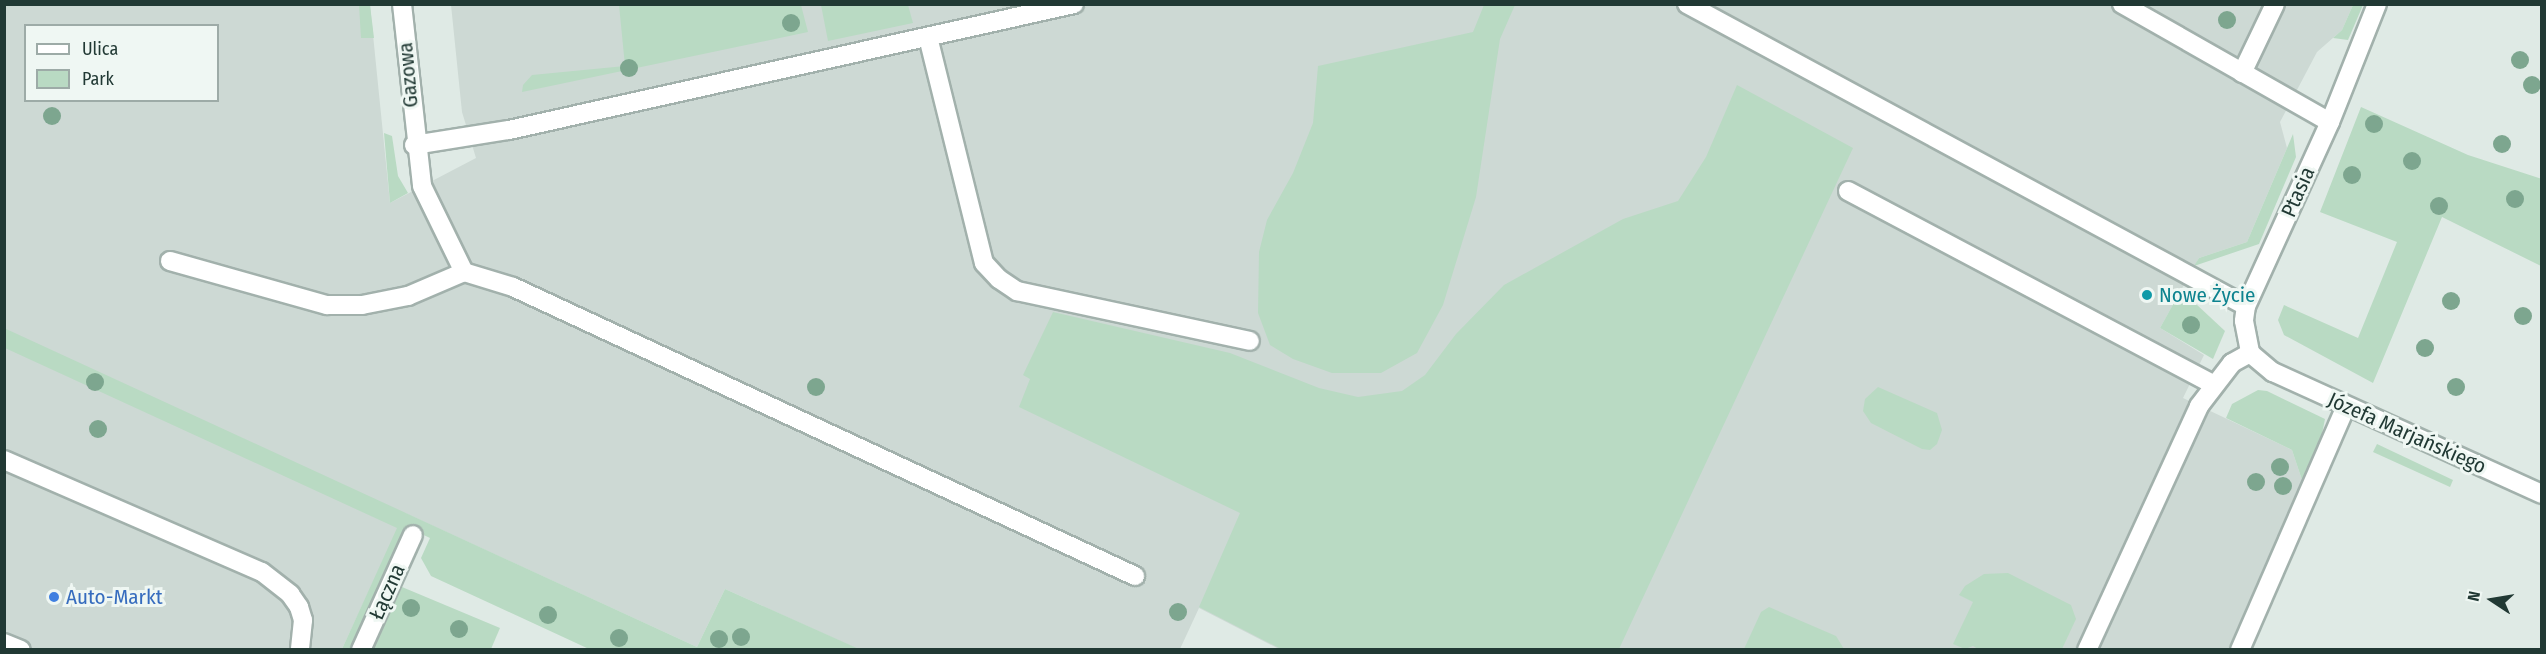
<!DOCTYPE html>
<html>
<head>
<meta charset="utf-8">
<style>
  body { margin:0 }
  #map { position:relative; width:2546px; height:654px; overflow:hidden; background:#dfeae5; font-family:"Fira Sans Condensed",sans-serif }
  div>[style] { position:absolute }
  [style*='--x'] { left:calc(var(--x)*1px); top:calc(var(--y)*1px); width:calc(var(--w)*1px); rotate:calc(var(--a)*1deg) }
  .built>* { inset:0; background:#cdd9d4 }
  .green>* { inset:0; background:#b9dac3 }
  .roads { filter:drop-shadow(2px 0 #a2b1ac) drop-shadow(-2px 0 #a2b1ac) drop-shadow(0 2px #a2b1ac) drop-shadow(0 -2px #a2b1ac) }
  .minor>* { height:18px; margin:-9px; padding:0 9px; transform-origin:9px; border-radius:9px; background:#fff }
  .trees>* { width:18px; height:18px; margin:-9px; border-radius:50%; background:#7da68f }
  .dots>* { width:16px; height:16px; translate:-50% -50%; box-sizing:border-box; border:3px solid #eff7f3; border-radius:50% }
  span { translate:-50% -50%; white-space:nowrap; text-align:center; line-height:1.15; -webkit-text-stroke:6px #eff7f3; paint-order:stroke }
  .street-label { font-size:21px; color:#213934 }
  .culture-label { font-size:21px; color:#0d838f }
  .left { translate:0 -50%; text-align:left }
  .shop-label { font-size:21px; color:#366cbe }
  .frame { position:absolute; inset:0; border:6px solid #213934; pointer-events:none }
  .legend { position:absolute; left:24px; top:24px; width:195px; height:78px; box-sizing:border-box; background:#eff7f3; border:2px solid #9daba7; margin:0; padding:8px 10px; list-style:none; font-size:18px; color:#213934 }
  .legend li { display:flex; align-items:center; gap:12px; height:30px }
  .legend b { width:30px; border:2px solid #9daba7 }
  .north { position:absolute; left:2462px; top:570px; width:60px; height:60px; -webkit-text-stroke:4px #eff7f3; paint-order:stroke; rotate:282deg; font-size:16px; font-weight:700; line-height:24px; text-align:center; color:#213934 }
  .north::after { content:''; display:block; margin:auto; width:21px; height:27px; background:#213934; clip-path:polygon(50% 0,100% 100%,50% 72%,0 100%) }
</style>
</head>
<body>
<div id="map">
  <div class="built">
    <div style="clip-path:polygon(evenodd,4px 5px,370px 5px,390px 203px,476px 158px,462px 112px,451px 5px,2353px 5px,2342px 30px,2317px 52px,2280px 122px,2287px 148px,2247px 242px,2199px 258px,2160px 328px,2204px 355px,2183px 398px,2292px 450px,2304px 486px,2228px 649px,1281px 650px,1199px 608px,1180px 649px,860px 650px,725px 589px,697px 647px,405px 513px,342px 649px,5px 649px,4px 5px,26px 26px,218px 26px,218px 100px,26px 100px,26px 26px)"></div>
  </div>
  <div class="green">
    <div style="clip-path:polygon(359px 5px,370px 5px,374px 38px,361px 38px)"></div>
    <div style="clip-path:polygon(619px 5px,801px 5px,808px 32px,522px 92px,523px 85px,532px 75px,625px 66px)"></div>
    <div style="clip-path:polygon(821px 5px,908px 5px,913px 23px,828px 41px)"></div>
    <div style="clip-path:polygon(1484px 5px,1515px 5px,1500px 39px,1476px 197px,1443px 305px,1417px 353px,1381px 373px,1332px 373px,1293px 359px,1270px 345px,1258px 313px,1259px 252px,1267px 220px,1293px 173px,1313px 123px,1318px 66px,1473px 32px)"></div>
    <div style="clip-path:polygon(2353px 5px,2363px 5px,2348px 40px,2333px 38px,2342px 30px)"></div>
    <div style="clip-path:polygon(1737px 85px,1853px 148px,1619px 649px,1281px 649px,1199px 607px,1240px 513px,1019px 407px,1030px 379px,1023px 375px,1053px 312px,1230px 353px,1319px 388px,1358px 397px,1402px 391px,1425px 375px,1456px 334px,1504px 285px,1623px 219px,1678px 201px,1706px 157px)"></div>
    <div style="clip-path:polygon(2361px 107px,2468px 155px,2542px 179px,2541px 266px,2442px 217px,2373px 383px,2284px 335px,2278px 320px,2284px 305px,2358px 338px,2397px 242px,2320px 212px)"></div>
    <div style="clip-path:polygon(384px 133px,392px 136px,398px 176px,408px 193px,390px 203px)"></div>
    <div style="clip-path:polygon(2293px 134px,2296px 157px,2259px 244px,2194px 266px,2199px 258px,2247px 242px)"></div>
    <div style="clip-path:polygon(2181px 290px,2225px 331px,2213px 359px,2160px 328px)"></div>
    <div style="clip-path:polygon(4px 328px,697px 647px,725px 589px,859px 649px,589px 649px,431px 576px,421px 558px,430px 538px,407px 527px,350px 649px,342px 649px,397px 528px,5px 348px)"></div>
    <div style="clip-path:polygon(1878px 387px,1937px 413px,1942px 430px,1937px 444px,1930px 450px,1922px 449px,1871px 423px,1863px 411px,1865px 399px)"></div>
    <div style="clip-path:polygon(2258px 390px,2267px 391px,2325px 419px,2317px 459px,2304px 486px,2292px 450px,2226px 418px,2232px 404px)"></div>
    <div style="clip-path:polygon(2377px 444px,2453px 480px,2450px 487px,2373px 452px)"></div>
    <div style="clip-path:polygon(2008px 573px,2071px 605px,2076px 619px,2062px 649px,1980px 650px,1973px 646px,1965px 649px,1953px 644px,1973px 602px,1959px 595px,1965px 586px,1984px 574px)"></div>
    <div style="clip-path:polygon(402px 587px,500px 628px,491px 649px,370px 650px)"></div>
    <div style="clip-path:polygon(1769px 607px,1836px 636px,1844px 649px,1744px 649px,1761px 612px)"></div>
  </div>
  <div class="roads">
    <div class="minor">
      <div style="--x:402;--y:4;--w:183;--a:83.7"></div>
      <div style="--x:422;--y:186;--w:96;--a:64"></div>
      <div style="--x:464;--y:272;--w:51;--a:17"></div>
      <div style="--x:513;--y:287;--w:686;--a:24.92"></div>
      <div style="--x:1687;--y:4;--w:635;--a:28.38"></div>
      <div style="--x:2122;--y:4;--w:239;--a:29.6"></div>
      <div style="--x:2377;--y:4;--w:127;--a:111.7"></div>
      <div style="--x:2330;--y:122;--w:202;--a:114.5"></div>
      <div style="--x:2246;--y:306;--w:15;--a:98"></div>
      <div style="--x:2244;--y:321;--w:33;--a:79"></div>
      <div style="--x:2250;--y:353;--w:30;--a:40"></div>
      <div style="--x:2273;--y:372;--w:295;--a:24.4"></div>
      <div style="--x:928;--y:37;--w:233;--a:76.1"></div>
      <div style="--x:984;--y:263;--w:22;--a:47"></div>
      <div style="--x:999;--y:279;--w:22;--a:34"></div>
      <div style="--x:1017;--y:291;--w:238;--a:12.1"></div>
      <div style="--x:2242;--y:73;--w:76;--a:-64.4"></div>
      <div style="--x:414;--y:145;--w:96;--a:-9"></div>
      <div style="--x:509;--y:130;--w:579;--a:-12.57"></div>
      <div style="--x:1848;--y:191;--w:413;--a:27.9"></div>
      <div style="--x:170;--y:261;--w:163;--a:15.7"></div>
      <div style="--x:327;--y:305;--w:35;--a:0"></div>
      <div style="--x:362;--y:305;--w:47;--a:-11.1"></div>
      <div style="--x:408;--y:296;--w:61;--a:-23.2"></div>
      <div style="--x:4;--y:460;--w:281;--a:23.5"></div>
      <div style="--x:262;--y:572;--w:36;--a:38"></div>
      <div style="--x:290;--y:594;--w:16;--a:55"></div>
      <div style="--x:299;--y:607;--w:14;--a:73"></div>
      <div style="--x:303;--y:620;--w:30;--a:96"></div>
      <div style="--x:4;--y:643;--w:18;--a:22"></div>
      <div style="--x:361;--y:650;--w:126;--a:-65.7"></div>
      <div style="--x:2087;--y:650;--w:268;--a:-65.3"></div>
      <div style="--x:2199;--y:406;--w:54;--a:-52.5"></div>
      <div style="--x:2232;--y:363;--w:21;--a:-29"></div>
      <div style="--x:2240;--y:650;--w:266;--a:-66.5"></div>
    </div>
  </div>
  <div class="trees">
    <div style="left:2227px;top:20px"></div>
    <div style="left:791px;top:23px"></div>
    <div style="left:2520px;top:60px"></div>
    <div style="left:629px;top:68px"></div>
    <div style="left:2532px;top:85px"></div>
    <div style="left:52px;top:116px"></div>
    <div style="left:2374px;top:124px"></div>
    <div style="left:2502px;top:144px"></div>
    <div style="left:2412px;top:161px"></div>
    <div style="left:2352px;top:175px"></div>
    <div style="left:2515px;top:199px"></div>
    <div style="left:2439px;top:206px"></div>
    <div style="left:2451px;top:301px"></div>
    <div style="left:2523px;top:316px"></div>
    <div style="left:2191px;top:325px"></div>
    <div style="left:2425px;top:348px"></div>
    <div style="left:95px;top:382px"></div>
    <div style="left:816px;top:387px"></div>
    <div style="left:2456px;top:387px"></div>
    <div style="left:98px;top:429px"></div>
    <div style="left:2280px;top:467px"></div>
    <div style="left:2256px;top:482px"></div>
    <div style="left:2283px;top:486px"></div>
    <div style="left:411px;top:608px"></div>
    <div style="left:1178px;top:612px"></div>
    <div style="left:548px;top:615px"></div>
    <div style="left:459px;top:629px"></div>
    <div style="left:741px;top:637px"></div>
    <div style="left:619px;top:638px"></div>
    <div style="left:719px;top:639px"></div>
  </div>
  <div class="dots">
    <div style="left:2147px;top:295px;background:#0f9aa8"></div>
    <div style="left:54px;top:597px;background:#3f7fe0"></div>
  </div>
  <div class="street-label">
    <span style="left:408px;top:75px;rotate:-95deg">Gazowa</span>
    <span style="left:2298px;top:192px;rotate:-66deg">Ptasia</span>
    <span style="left:2407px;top:433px;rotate:24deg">Józefa Marjańskiego</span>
    <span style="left:387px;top:592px;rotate:-66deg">Łączna</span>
  </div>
  <div class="culture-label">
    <span class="left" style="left:2159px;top:295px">Nowe Życie</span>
  </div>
  <div class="shop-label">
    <span class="left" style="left:66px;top:597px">Auto-Markt</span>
  </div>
  <div class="frame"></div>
  <ul class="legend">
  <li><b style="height:8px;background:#fff"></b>Ulica</li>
  <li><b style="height:16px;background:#b9dac3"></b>Park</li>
  </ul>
  <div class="north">N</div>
</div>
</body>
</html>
